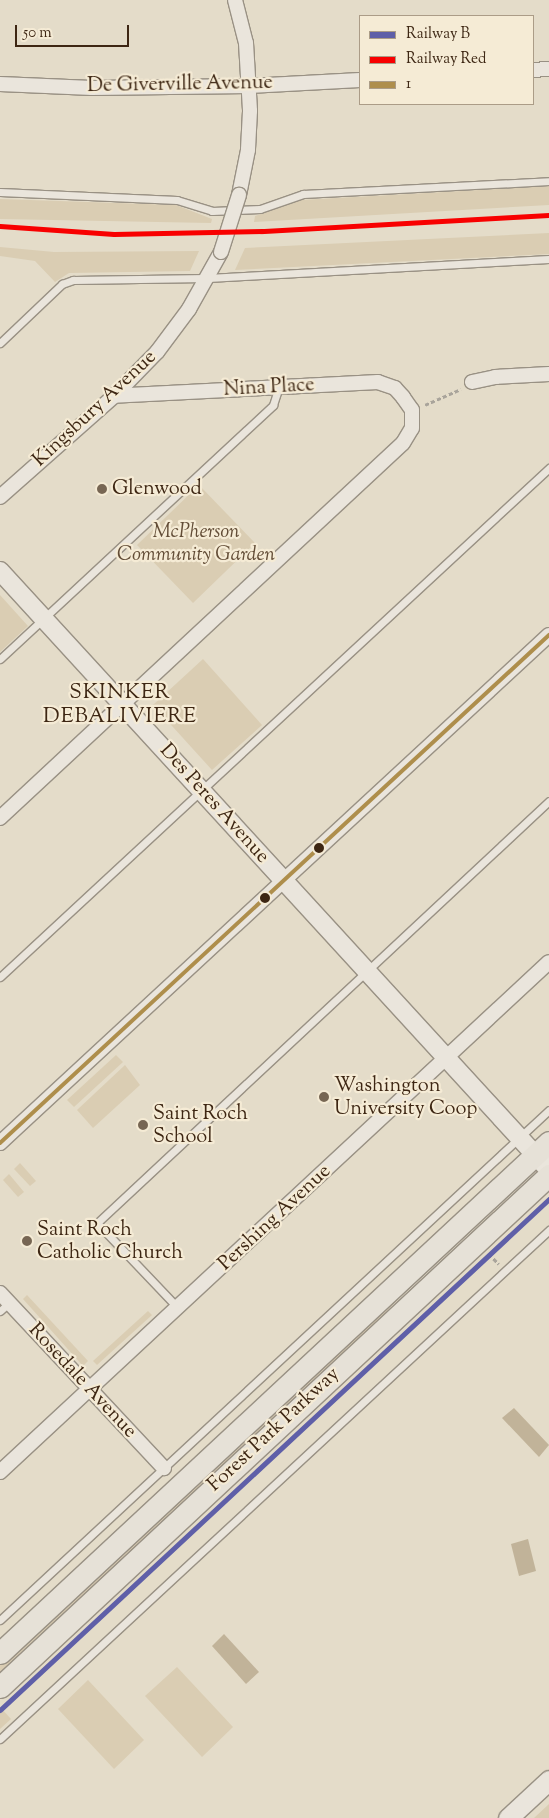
<!DOCTYPE html>
<html>
<head>
<meta charset="utf-8">
<style>
  body { margin:0 }
  #map { position:relative; width:549px; height:1818px; overflow:hidden; background:#e4dcc9; font-family:"Sorts Mill Goudy",serif }
  div>[style] { position:absolute }
  [style*='--x'] { left:calc(var(--x)*1px); top:calc(var(--y)*1px); width:calc(var(--w)*1px); rotate:calc(var(--a)*1deg) }
  .green>* { inset:0; background:#dacdb3 }
  .water>* { inset:0; background:#c1b399 }
  .path>* { height:2.5px; margin-top:-1.25px; transform-origin:0; background:repeating-linear-gradient(90deg,#a9a49b 0 4px,transparent 0 6.5px) }
  .roads { filter:drop-shadow(1px 0 #999184) drop-shadow(-1px 0 #999184) drop-shadow(0 1px #999184) drop-shadow(0 -1px #999184) }
  .service>* { height:7px; margin:-3.5px; padding:0 3.5px; transform-origin:3.5px; border-radius:3.5px; background:#eae5dc }
  .minor>* { height:14px; margin:-7px; padding:0 7px; transform-origin:7px; border-radius:7px; background:#eae5dc }
  .tertiary>* { height:18px; margin:-9px; padding:0 9px; transform-origin:9px; border-radius:9px; background:#eae5dc }
  .secondary>* { height:19px; margin:-9.5px; padding:0 9.5px; transform-origin:9.5px; border-radius:9.5px; background:#eae5dc }
  .primary>* { height:21px; margin:-10.5px; padding:0 10.5px; transform-origin:10.5px; border-radius:10.5px; background:#e6e1d7 }
  .bridges { filter:drop-shadow(1px 0 #999184) drop-shadow(-1px 0 #999184) drop-shadow(0 1px #999184) drop-shadow(0 -1px #999184) }
  .minor-bridge>* { height:14px; margin:-7px; padding:0 7px; transform-origin:7px; border-radius:7px; background:#eae5dc }
  .bus-1>* { height:4px; margin:-2px; padding:0 2px; transform-origin:2px; border-radius:2px; background:#ae8e4c }
  .rail-1>* { height:5px; margin:-2.5px; padding:0 2.5px; transform-origin:2.5px; border-radius:2.5px; background:#5f5fa8 }
  .rail-2>* { height:5px; margin:-2.5px; padding:0 2.5px; transform-origin:2.5px; border-radius:2.5px; background:#f80000 }
  .dots>* { width:14px; height:14px; translate:-50% -50%; box-sizing:border-box; border:2px solid #f5ebd5; border-radius:50% }
  span { translate:-50% -50%; white-space:nowrap; text-align:center; line-height:1.15; -webkit-text-stroke:4.5px #f5ebd5; paint-order:stroke }
  .street-label { font-size:20px; color:#3d2613 }
  .poi-label { font-size:20px; color:#3d2613 }
  .left { translate:0 -50%; text-align:left }
  .park-label { font-size:20px; color:#624c36; font-style:italic }
  .neighbourhood-label { font-size:21px; color:#3d2613; letter-spacing:1px }
  .legend { position:absolute; left:359px; top:15px; width:175px; height:90px; box-sizing:border-box; background:#f5ebd5; border:1px solid #ab9c87; margin:0; padding:6px 9px; list-style:none; font-size:15px; color:#3d2613 }
  .legend li { display:flex; align-items:center; gap:10px; height:25px }
  .legend b { width:25px; border:1px solid #ab9c87 }
  .scale { position:absolute; left:15px; top:25px; width:114px; height:22px; box-sizing:border-box; border:2px solid #3d2613; border-top:0; padding-left:6px; font-size:15px; line-height:18px; white-space:nowrap; color:#3d2613; -webkit-text-stroke:4px #f5ebd5; paint-order:stroke }
</style>
</head>
<body>
<div id="map">
  <div class="green">
    <div style="clip-path:polygon(549px 186px,549px 205px,254px 222px,255px 216px,301px 200px)"></div>
    <div style="clip-path:polygon(0 199px,176px 205px,212px 219px,211px 223px,0 219px)"></div>
    <div style="clip-path:polygon(549px 233px,549px 254px,235px 270px,245px 248px)"></div>
    <div style="clip-path:polygon(0 247px,54px 252px,199px 251px,190px 271px,69px 273px,55px 282px,35px 261px,0 256px)"></div>
    <div style="clip-path:polygon(199px 485px,255px 543px,193px 603px,137px 545px)"></div>
    <div style="clip-path:polygon(0 595px,28px 626px,0 652px)"></div>
    <div style="clip-path:polygon(203px 659px,262px 725px,212px 770px,153px 705px)"></div>
    <div style="clip-path:polygon(116px 1055px,123px 1062px,74px 1107px,67px 1100px)"></div>
    <div style="clip-path:polygon(125px 1065px,140px 1085px,93px 1128px,77px 1110px)"></div>
    <div style="clip-path:polygon(20px 1163px,36px 1181px,30px 1186px,14px 1169px)"></div>
    <div style="clip-path:polygon(9px 1174px,24px 1192px,18px 1197px,3px 1180px)"></div>
    <div style="clip-path:polygon(409px 1282px,412px 1285px,361px 1338px,0 1675px,0 1664px,5px 1659px)"></div>
    <div style="clip-path:polygon(27px 1295px,88px 1361px,83px 1366px,23px 1299px)"></div>
    <div style="clip-path:polygon(148px 1311px,152px 1315px,97px 1365px,93px 1361px)"></div>
    <div style="clip-path:polygon(177px 1667px,233px 1727px,202px 1757px,145px 1696px)"></div>
    <div style="clip-path:polygon(88px 1680px,144px 1740px,114px 1769px,58px 1709px)"></div>
    <div style="clip-path:polygon(0 1707px,11px 1719px,0 1729px)"></div>
    <div style="clip-path:polygon(549px 1804px,549px 1818px,534px 1818px)"></div>
  </div>
  <div class="water">
    <div style="clip-path:polygon(514px 1408px,549px 1445px,539px 1457px,502px 1418px)"></div>
    <div style="clip-path:polygon(528px 1539px,536px 1571px,519px 1576px,511px 1544px)"></div>
    <div style="clip-path:polygon(224px 1634px,259px 1672px,246px 1684px,212px 1646px)"></div>
  </div>
  <div class="path">
    <div style="--x:425;--y:405;--w:39;--a:-24"></div>
    <div style="--x:489;--y:1254;--w:14;--a:45"></div>
  </div>
  <div class="roads">
    <div class="service">
      <div style="--x:0;--y:192;--w:177;--a:2.6"></div>
      <div style="--x:177;--y:200;--w:37;--a:17"></div>
      <div style="--x:212;--y:211;--w:48;--a:-2.4"></div>
      <div style="--x:260;--y:209;--w:46;--a:-19.2"></div>
      <div style="--x:303;--y:194;--w:246;--a:-3"></div>
      <div style="--x:0;--y:343;--w:86;--a:-43.6"></div>
      <div style="--x:62;--y:284;--w:12;--a:-20"></div>
      <div style="--x:73;--y:280;--w:134;--a:-0.9"></div>
      <div style="--x:207;--y:278;--w:343;--a:-3.2"></div>
      <div style="--x:0;--y:659;--w:373;--a:-42.9"></div>
      <div style="--x:273;--y:405;--w:19;--a:-72"></div>
      <div style="--x:0;--y:977;--w:749;--a:-42.83"></div>
      <div style="--x:178;--y:1308;--w:117;--a:-133.6"></div>
      <div style="--x:97;--y:1223;--w:618;--a:-43.03"></div>
      <div style="--x:0;--y:1311;--w:12;--a:-42"></div>
      <div style="--x:0;--y:1620;--w:749;--a:-42.89"></div>
      <div style="--x:0;--y:1739;--w:749;--a:-42.83"></div>
    </div>
    <div class="minor">
      <div style="--x:235;--y:0;--w:44;--a:75.7"></div>
      <div style="--x:246;--y:43;--w:68;--a:86.6"></div>
      <div style="--x:250;--y:111;--w:39;--a:93"></div>
      <div style="--x:248;--y:150;--w:46;--a:101.3"></div>
      <div style="--x:533;--y:70;--w:16;--a:-4"></div>
      <div style="--x:0;--y:84;--w:92;--a:2.5"></div>
      <div style="--x:92;--y:88;--w:157;--a:-0.7"></div>
      <div style="--x:249;--y:86;--w:111;--a:-3.1"></div>
      <div style="--x:472;--y:382;--w:24;--a:-12"></div>
      <div style="--x:495;--y:377;--w:54;--a:-3.2"></div>
      <div style="--x:0;--y:497;--w:152;--a:-41.5"></div>
      <div style="--x:114;--y:396;--w:62;--a:-45.7"></div>
      <div style="--x:157;--y:352;--w:54;--a:-53.3"></div>
      <div style="--x:189;--y:309;--w:65;--a:-60.7"></div>
      <div style="--x:0;--y:818;--w:550;--a:-42.94"></div>
      <div style="--x:403;--y:443;--w:17;--a:-59"></div>
      <div style="--x:412;--y:428;--w:18;--a:-90"></div>
      <div style="--x:412;--y:410;--w:16;--a:-125"></div>
      <div style="--x:403;--y:397;--w:12;--a:-132"></div>
      <div style="--x:395;--y:388;--w:18;--a:-161"></div>
      <div style="--x:378;--y:382;--w:264;--a:177"></div>
      <div style="--x:0;--y:1143;--w:748;--a:-42.78"></div>
      <div style="--x:0;--y:1293;--w:240;--a:46.9"></div>
      <div style="--x:0;--y:1472;--w:749;--a:-42.89"></div>
    </div>
    <div class="tertiary">
      <div style="--x:0;--y:571;--w:813;--a:47.49"></div>
    </div>
    <div class="secondary">
      <div style="--x:508;--y:1818;--w:56;--a:-42.8"></div>
    </div>
    <div class="primary">
      <div style="--x:0;--y:1653;--w:750;--a:-42.95"></div>
      <div style="--x:0;--y:1687;--w:751;--a:-43"></div>
    </div>
  </div>
  <div class="bridges">
    <div class="minor-bridge">
      <div style="--x:221;--y:252;--w:60;--a:-72.5"></div>
    </div>
  </div>
  <div class="bus-1">
    <div style="--x:0;--y:1143;--w:748;--a:-42.78"></div>
  </div>
  <div class="rail-1">
    <div style="--x:0;--y:1710;--w:750;--a:-42.95"></div>
  </div>
  <div class="rail-2">
    <div style="--x:0;--y:226;--w:114;--a:4"></div>
    <div style="--x:114;--y:234;--w:148;--a:-1.2"></div>
    <div style="--x:262;--y:231;--w:287;--a:-3.2"></div>
  </div>
  <div class="dots">
    <div style="left:102px;top:489px;background:#776653"></div>
    <div style="left:319px;top:848px;background:#3d2613"></div>
    <div style="left:265px;top:898px;background:#3d2613"></div>
    <div style="left:324px;top:1097px;background:#776653"></div>
    <div style="left:143px;top:1125px;background:#776653"></div>
    <div style="left:27px;top:1241px;background:#776653"></div>
  </div>
  <div class="street-label">
    <span style="left:180px;top:85px;rotate:-1deg">De Giverville Avenue</span>
    <span style="left:269px;top:388px;rotate:-3deg">Nina Place</span>
    <span style="left:95px;top:409px;rotate:-43deg">Kingsbury Avenue</span>
    <span style="left:214px;top:804px;rotate:48deg">Des Peres Avenue</span>
    <span style="left:275px;top:1218px;rotate:-43deg">Pershing Avenue</span>
    <span style="left:82px;top:1381px;rotate:47deg">Rosedale Avenue</span>
    <span style="left:274px;top:1430px;rotate:-43deg">Forest Park Parkway</span>
  </div>
  <div class="poi-label">
    <span class="left" style="left:112px;top:489px">Glenwood</span>
    <span class="left" style="left:334px;top:1098px">Washington<br>University Coop</span>
    <span class="left" style="left:153px;top:1126px">Saint Roch<br>School</span>
    <span class="left" style="left:37px;top:1242px">Saint Roch<br>Catholic Church</span>
  </div>
  <div class="park-label">
    <span style="left:196px;top:544px">McPherson<br>Community Garden</span>
  </div>
  <div class="neighbourhood-label">
    <span style="left:120px;top:705px">SKINKER<br>DEBALIVIERE</span>
  </div>
  <ul class="legend">
  <li><b style="height:6px;background:#5f5fa8"></b>Railway B</li>
  <li><b style="height:6px;background:#f80000"></b>Railway Red</li>
  <li><b style="height:6px;background:#ae8e4c"></b>1</li>
  </ul>
  <div class="scale">50 m</div>
</div>
</body>
</html>
